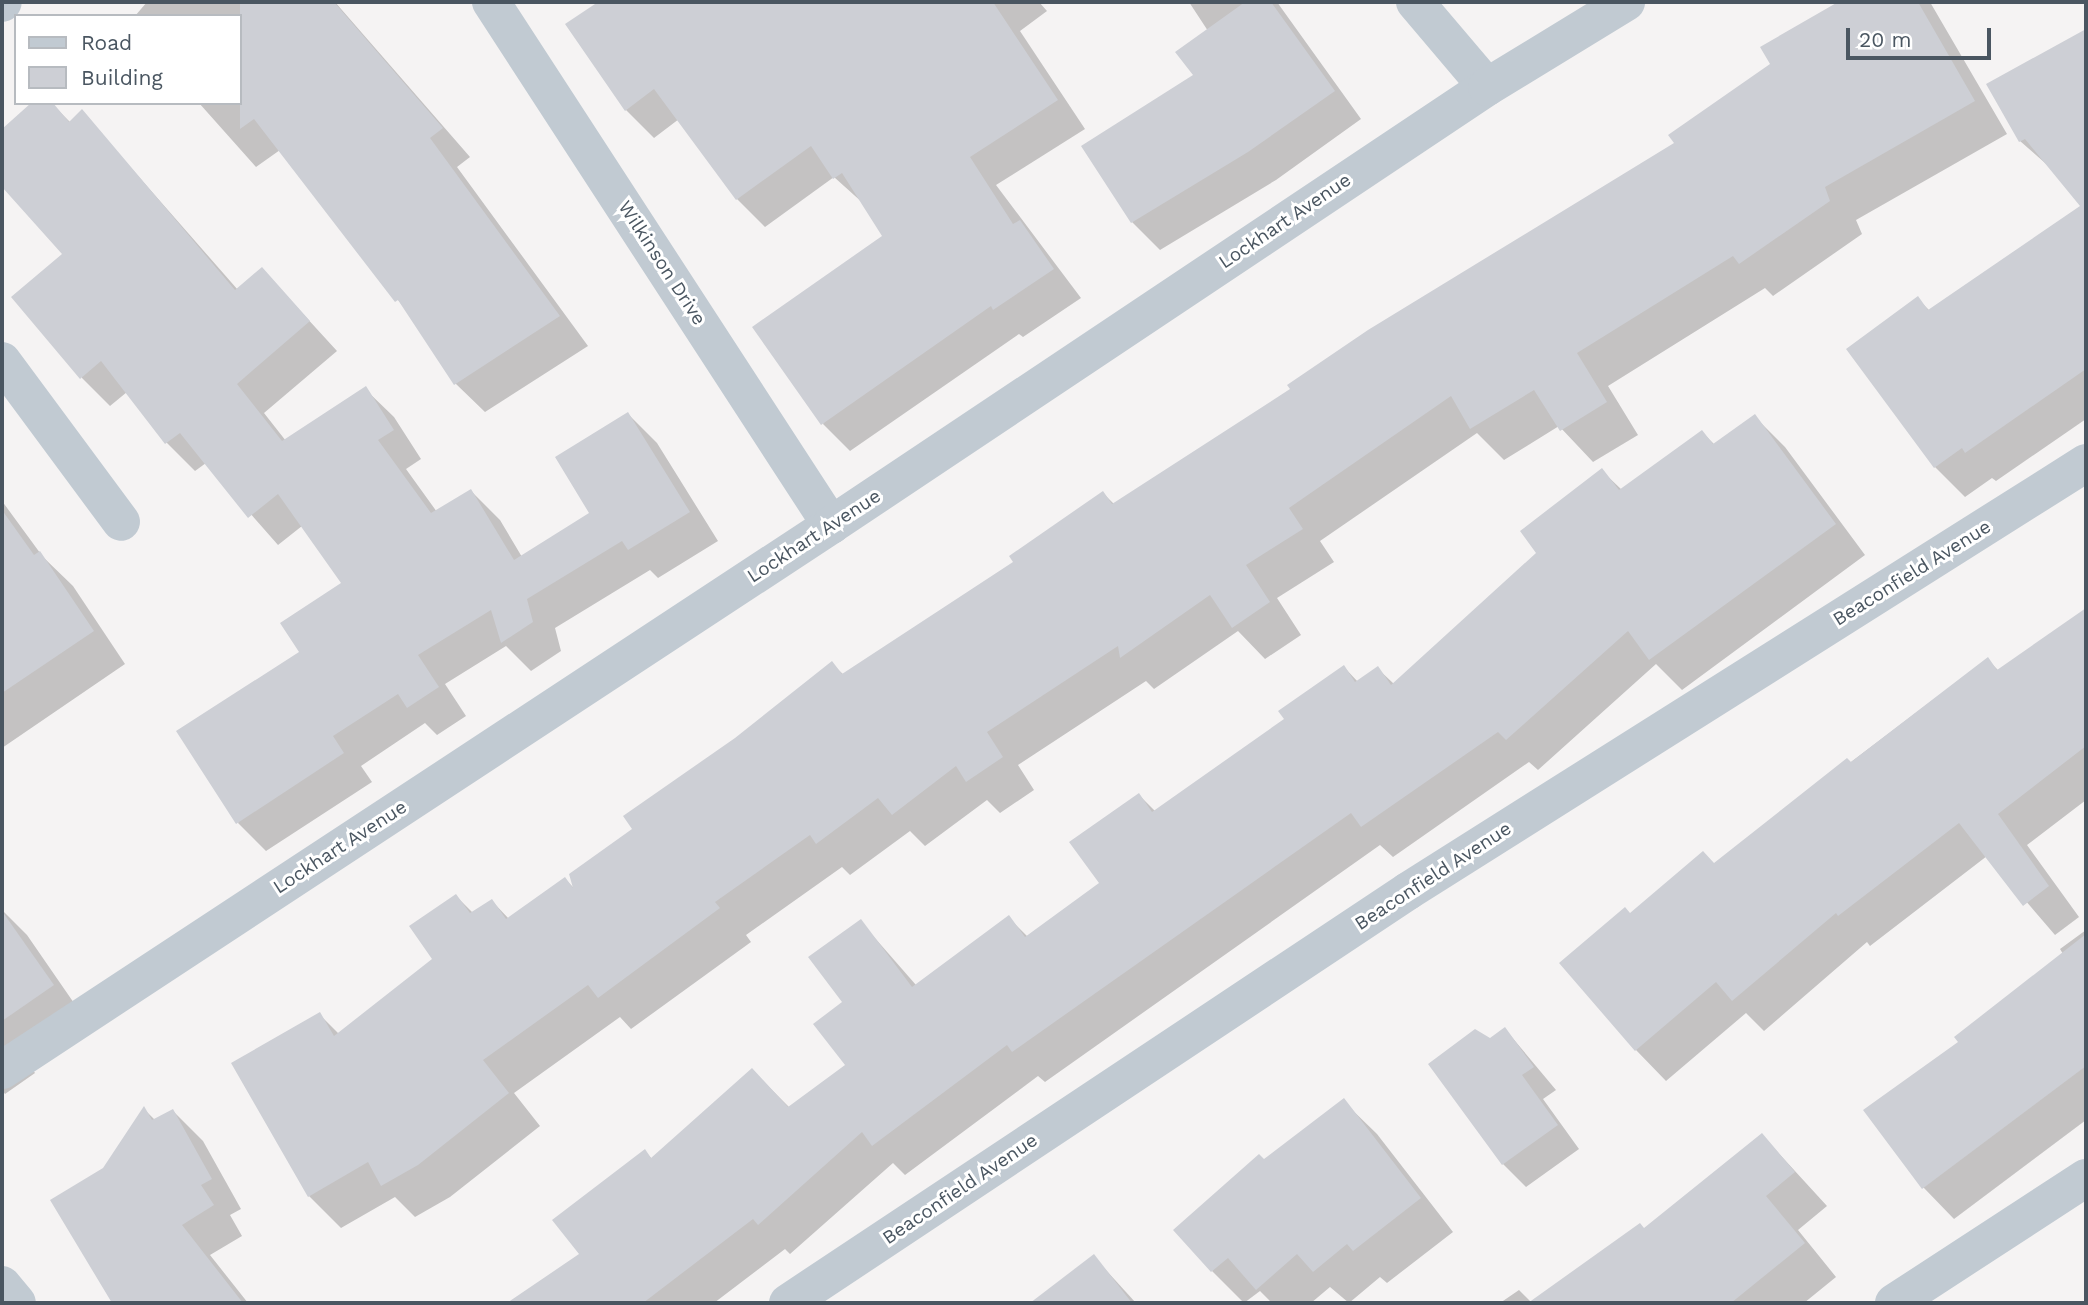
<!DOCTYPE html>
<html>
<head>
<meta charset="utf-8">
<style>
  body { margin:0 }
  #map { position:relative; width:2088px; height:1305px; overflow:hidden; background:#f5f3f3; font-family:"Work Sans",sans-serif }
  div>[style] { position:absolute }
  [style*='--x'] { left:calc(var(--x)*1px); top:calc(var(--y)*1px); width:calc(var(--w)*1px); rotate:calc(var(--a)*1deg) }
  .shadow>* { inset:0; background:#0003 }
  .building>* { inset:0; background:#cdcfd5 }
  .minor>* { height:38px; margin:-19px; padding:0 19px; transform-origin:19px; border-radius:19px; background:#c1cad2 }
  span { translate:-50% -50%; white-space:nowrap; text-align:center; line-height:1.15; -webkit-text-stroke:6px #fff; paint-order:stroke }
  .street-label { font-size:19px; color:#4a5661 }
  .frame { position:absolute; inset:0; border:4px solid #4a5661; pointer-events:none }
  .legend { position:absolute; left:14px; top:14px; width:228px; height:91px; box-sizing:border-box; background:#fff; border:2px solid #b7bbc0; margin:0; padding:9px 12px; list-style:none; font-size:21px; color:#4a5661 }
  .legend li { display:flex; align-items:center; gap:14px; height:35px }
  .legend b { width:35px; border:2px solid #b7bbc0 }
  .scale { position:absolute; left:1846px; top:28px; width:145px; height:32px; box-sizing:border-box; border:4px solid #4a5661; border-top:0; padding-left:9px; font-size:21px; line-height:24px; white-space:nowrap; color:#4a5661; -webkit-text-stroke:5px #fff; paint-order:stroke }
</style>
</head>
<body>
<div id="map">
  <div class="shadow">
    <div style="clip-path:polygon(147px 2px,335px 2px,470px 157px,457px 167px,588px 346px,485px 412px,456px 384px,410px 315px,280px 150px,256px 167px,199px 103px,240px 103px,240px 16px,135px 16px)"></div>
    <div style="clip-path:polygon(601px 2px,817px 2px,834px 17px,853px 2px,1039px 2px,1047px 11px,1020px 31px,1085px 129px,996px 185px,1081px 298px,1023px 337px,1019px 334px,850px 451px,823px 424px,885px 237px,864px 204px,834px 177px,765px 227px,737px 199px,679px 119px,654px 138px,626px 110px,568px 24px)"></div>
    <div style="clip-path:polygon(1189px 2px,1277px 2px,1361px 119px,1276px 180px,1160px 250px,1132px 222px,1195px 76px,1208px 31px)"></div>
    <div style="clip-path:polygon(1842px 2px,1930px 2px,2007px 134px,1856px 220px,1862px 234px,1773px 296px,1765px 288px,1608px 386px,1638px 435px,1593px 462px,1559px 426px,1504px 460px,1477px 433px,1320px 541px,1334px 562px,1277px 598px,1301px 635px,1265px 659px,1238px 631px,1154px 689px,1146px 681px,1018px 765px,1034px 790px,1000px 813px,987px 800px,925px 846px,910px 831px,850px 875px,842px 867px,746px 935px,751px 942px,631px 1029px,620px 1017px,514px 1093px,540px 1126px,450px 1197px,415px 1217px,395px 1197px,341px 1228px,309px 1196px,320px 1015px,339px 1034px,435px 959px,456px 896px,473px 913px,492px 901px,509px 919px,565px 879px,575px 889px,737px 739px,831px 663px,844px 675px,1015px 563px,1103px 493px,1114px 504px,1676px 144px,1773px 65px,1763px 47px)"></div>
    <div style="clip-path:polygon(2086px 31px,2086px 419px,1996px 481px,1992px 478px,1965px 497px,1935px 467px,1917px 298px,1930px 311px,2082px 207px,2053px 170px,2020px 141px,1988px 85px)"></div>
    <div style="clip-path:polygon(34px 103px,51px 103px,70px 122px,82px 112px,238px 290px,262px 269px,337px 351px,264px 413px,286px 441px,365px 389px,394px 417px,421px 459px,406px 469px,437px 512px,471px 491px,500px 520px,522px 557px,592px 514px,628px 414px,657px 443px,718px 541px,658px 578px,650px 570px,555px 628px,561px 651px,531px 671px,506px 646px,445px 684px,466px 716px,437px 735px,425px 723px,361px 766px,372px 782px,266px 851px,238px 823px,302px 652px,343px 584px,302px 526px,278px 545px,206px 463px,195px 471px,167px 443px,127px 392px,110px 406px,82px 378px,65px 254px,2px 184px,2px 132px)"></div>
    <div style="clip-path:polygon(1754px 416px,1785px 447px,1865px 555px,1682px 690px,1656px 664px,1538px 770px,1529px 762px,1393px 857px,1380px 845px,1045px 1082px,1038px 1076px,905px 1175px,893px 1163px,790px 1254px,785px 1249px,714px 1303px,510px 1303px,581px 1254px,645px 1151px,652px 1159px,752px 1070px,790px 1108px,847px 1065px,844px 1003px,860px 921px,916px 985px,1009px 918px,1028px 937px,1102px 884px,1139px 795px,1156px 812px,1287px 720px,1344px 667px,1358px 682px,1377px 668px,1394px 684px,1538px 553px,1602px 471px,1622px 490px,1702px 432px,1715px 445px)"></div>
    <div style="clip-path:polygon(2px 501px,43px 557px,73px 586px,125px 664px,2px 748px)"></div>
    <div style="clip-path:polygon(2086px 611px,2086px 800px,2027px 845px,2079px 917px,2055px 935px,1987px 856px,1870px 946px,1867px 942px,1764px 1031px,1746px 1013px,1666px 1081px,1636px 1050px,1630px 915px,1715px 865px,1987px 659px,1999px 671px)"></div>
    <div style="clip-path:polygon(2px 910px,27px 935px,85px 1019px,26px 1060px,35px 1073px,5px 1094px,2px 1090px)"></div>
    <div style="clip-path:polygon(2086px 930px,2086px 1120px,1954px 1219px,1923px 1187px,1961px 1042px,2063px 954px,2060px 949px)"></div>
    <div style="clip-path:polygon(1505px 1029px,1556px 1090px,1543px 1099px,1579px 1149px,1526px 1187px,1503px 1164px,1490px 1040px)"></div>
    <div style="clip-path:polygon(1343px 1101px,1377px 1134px,1453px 1232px,1387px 1283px,1380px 1277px,1349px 1303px,1330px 1287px,1311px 1303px,1272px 1303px,1260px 1291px,1244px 1303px,1212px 1271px,1264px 1161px)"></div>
    <div style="clip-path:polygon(144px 1109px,155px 1120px,173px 1111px,203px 1141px,241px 1209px,230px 1215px,242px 1236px,210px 1255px,248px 1303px,123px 1303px,89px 1262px,104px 1170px)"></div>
    <div style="clip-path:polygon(1762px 1135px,1827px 1206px,1798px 1230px,1836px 1277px,1804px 1303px,1500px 1303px,1519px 1290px,1532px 1303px,1645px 1230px)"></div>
    <div style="clip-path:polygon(1094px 1257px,1136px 1303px,1034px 1303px)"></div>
  </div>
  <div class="building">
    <div style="clip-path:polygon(240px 2px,334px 2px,443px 128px,430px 138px,560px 316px,454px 385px,398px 300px,395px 302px,254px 119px,240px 129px)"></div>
    <div style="clip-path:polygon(598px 2px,993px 2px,1058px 100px,970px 157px,1013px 224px,1020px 220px,1054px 269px,993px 310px,991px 306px,821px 425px,752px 327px,882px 236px,842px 173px,833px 179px,811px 146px,736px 200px,654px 89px,625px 111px,565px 24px)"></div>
    <div style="clip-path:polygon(1245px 2px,1271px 2px,1335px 91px,1248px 152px,1131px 223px,1081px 146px,1193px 75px,1175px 52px)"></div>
    <div style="clip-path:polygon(1838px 2px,1918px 2px,1975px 101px,1825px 187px,1830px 201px,1739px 264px,1733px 256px,1577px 353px,1607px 402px,1560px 431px,1534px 390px,1470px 429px,1451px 396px,1289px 508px,1303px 529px,1246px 565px,1270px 602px,1232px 628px,1210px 595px,1120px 658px,1118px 646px,987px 732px,1003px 757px,966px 782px,956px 766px,892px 815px,878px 798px,816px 844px,810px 835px,715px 902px,720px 908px,598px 998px,588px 985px,483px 1060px,509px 1093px,418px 1165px,381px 1186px,368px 1162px,308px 1197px,231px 1063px,320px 1012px,334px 1036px,432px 959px,409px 926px,456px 894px,470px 913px,492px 899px,506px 919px,565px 877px,573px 888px,569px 874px,632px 829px,623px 816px,735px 738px,832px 661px,842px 674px,1013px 562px,1009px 556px,1103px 491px,1112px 504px,1290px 389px,1287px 385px,1368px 330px,1674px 143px,1668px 135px,1770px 64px,1760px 47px)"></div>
    <div style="clip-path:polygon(2086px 29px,2086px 369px,1965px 453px,1962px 448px,1934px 468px,1846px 349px,1918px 296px,1928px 310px,2080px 206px,2025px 139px,2019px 142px,1986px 84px)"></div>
    <div style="clip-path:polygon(31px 103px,53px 103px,69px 122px,82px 109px,235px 290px,262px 267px,310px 321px,237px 384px,282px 441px,366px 386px,394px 430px,378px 440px,431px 513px,471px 489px,514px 560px,589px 513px,555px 457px,628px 412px,690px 512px,628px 550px,622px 541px,527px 599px,533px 622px,501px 643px,491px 610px,418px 655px,439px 687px,407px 708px,398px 694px,333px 736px,344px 753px,236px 824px,176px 731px,299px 652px,280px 623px,341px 583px,278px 494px,248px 518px,180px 433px,165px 444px,101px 361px,80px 379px,11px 297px,62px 254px,2px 187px,2px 129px)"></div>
    <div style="clip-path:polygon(1755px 414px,1836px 524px,1649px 660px,1628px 631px,1506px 740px,1498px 732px,1361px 827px,1351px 813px,1012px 1052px,1007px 1045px,872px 1146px,862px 1132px,758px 1225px,753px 1219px,643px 1303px,507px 1303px,579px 1254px,552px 1220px,645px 1149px,651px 1158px,752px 1068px,788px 1107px,845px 1065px,813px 1024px,842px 1002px,808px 957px,861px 919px,912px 987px,1009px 915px,1025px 937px,1099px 883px,1069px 842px,1139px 793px,1152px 812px,1284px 719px,1278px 711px,1344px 665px,1355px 682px,1378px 666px,1391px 685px,1536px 553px,1520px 531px,1602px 468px,1619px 490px,1702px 430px,1713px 444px)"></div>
    <div style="clip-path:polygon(2px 510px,34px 555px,40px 551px,94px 631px,2px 693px)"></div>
    <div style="clip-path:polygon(2086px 608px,2086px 746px,1998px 814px,2049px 886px,2023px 906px,1959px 823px,1838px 916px,1836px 913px,1732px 1001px,1716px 982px,1635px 1051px,1559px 963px,1625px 907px,1630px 913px,1703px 851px,1714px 863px,1847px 758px,1851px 762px,1988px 657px,1997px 670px)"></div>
    <div style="clip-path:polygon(2px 911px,54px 985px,2px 1021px)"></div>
    <div style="clip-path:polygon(2086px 934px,2086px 1066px,1922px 1189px,1863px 1110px,1958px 1042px,1954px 1037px)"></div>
    <div style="clip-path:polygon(1505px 1027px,1534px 1067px,1522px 1075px,1558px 1125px,1502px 1165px,1428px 1064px,1475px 1029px,1490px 1038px)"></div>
    <div style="clip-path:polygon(1344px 1098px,1421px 1198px,1353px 1251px,1347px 1244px,1313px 1272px,1297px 1254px,1256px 1290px,1228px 1258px,1211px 1272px,1173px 1230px,1259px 1154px,1264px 1159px)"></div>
    <div style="clip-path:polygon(144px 1106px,152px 1120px,173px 1109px,212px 1179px,201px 1185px,214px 1205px,182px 1225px,243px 1303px,112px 1303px,50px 1200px,103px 1168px)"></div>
    <div style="clip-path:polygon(1762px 1133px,1795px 1172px,1766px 1196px,1805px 1243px,1731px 1303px,1528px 1303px,1640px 1223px,1644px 1228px)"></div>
    <div style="clip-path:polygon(1094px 1254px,1132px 1303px,1030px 1303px)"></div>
  </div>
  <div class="minor">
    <div style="--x:491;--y:2;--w:624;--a:56.97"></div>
    <div style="--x:1415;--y:2;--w:111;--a:49.7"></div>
    <div style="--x:2;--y:3;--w:1;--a:-45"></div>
    <div style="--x:2;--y:361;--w:200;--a:53.5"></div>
    <div style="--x:2;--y:1070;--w:992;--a:-33.32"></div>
    <div style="--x:831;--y:525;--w:789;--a:-33.73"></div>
    <div style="--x:1487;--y:87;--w:163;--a:-31.4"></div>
    <div style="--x:2;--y:1285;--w:23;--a:50"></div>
    <div style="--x:788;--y:1303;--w:744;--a:-33.6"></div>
    <div style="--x:1408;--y:891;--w:802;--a:-32.26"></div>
    <div style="--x:1894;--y:1303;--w:229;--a:-33.1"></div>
  </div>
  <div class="street-label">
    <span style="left:1285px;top:221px;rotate:-34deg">Lockhart Avenue</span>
    <span style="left:662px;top:263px;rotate:57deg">Wilkinson Drive</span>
    <span style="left:814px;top:536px;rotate:-33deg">Lockhart Avenue</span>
    <span style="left:1912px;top:573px;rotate:-32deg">Beaconfield Avenue</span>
    <span style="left:340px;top:847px;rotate:-33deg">Lockhart Avenue</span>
    <span style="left:1433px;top:876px;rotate:-33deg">Beaconfield Avenue</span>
    <span style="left:960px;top:1189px;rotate:-34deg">Beaconfield Avenue</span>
  </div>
  <div class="frame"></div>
  <ul class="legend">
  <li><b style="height:9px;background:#c1cad2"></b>Road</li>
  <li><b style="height:19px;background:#cdcfd5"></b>Building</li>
  </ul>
  <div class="scale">20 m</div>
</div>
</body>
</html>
